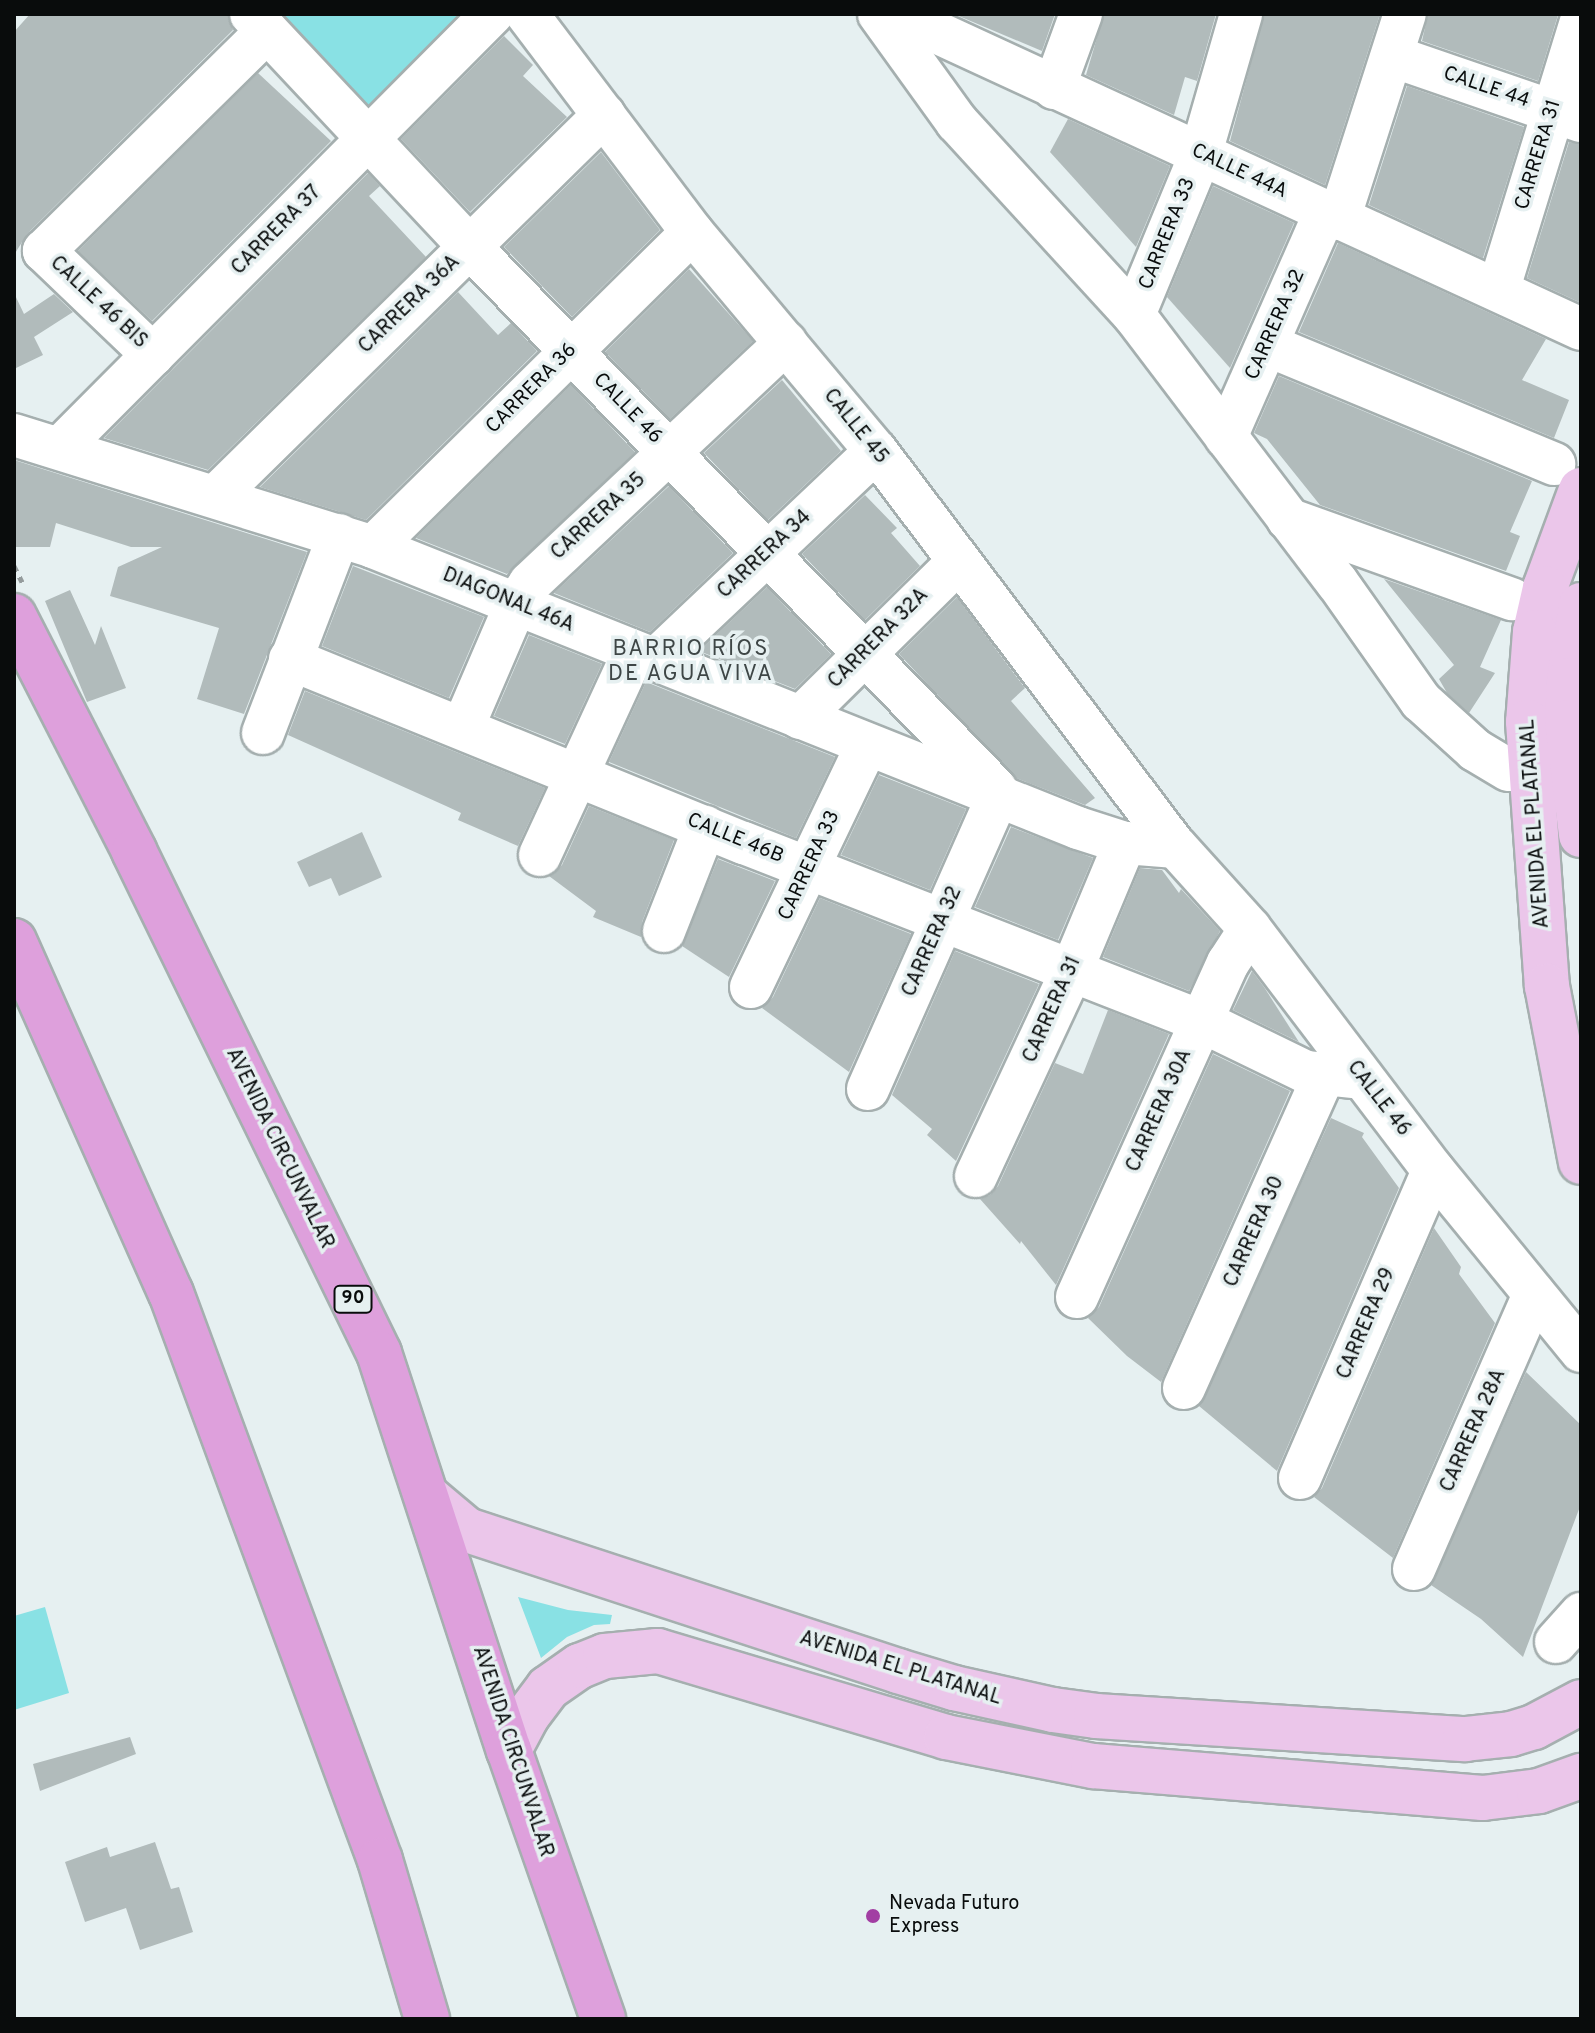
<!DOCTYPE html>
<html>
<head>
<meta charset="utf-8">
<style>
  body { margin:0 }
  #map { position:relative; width:1595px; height:2033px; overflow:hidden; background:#e6f0f1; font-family:Overpass,sans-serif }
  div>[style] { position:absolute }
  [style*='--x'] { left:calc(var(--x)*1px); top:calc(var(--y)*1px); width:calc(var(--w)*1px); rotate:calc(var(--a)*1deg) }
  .green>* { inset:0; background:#89e1e4 }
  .building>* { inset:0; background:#b1bbbb }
  .path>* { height:5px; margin-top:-2.5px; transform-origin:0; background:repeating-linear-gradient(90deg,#949b9c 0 6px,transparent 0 12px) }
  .roads { filter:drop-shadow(2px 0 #a5afaf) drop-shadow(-2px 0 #a5afaf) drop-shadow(0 2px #a5afaf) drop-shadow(0 -2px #a5afaf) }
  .minor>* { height:42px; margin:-21px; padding:0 21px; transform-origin:21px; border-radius:21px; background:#fff }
  .major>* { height:44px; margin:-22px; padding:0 22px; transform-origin:22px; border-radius:22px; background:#ebc6ea }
  .highway>* { height:44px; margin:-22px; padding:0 22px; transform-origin:22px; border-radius:22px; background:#dea0dc }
  .dots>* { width:22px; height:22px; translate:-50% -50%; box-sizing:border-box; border:4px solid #e6f0f1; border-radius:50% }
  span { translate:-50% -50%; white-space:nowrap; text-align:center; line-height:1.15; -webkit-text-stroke:7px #e6f0f1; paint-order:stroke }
  .shield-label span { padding:2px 6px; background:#e6f0f1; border:2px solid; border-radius:6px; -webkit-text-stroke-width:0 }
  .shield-label { font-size:18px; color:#090c0c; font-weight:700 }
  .street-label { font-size:20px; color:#090c0c }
  .poi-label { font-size:20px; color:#090c0c }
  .left { translate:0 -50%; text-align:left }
  .neighbourhood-label { font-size:22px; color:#3e4646; letter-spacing:2px }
  .frame { position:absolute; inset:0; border:16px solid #090c0c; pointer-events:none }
</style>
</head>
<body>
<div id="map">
  <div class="green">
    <div style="clip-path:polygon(261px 14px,462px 14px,361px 117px)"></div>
    <div style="clip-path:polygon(518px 1597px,568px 1610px,612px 1615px,610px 1624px,594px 1625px,567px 1637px,541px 1658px)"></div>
    <div style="clip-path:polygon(45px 1607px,69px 1693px,14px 1710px,14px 1616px)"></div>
  </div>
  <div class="building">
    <div style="clip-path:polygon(30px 14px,228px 14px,233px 30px,27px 234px,14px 255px,14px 32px)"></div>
    <div style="clip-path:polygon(954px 14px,1055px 14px,1042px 51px)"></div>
    <div style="clip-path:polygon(1104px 14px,1216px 14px,1197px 81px,1185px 77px,1174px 115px,1086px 75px)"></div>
    <div style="clip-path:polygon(1264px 14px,1380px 14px,1325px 185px,1230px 141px)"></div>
    <div style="clip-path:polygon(1428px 14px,1554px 14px,1558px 15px,1538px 81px,1422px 41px)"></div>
    <div style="clip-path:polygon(504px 36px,533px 65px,523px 76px,567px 117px,470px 212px,401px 139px)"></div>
    <div style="clip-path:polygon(258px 73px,331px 141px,152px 321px,78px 251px)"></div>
    <div style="clip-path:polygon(1407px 86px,1524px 127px,1483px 258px,1369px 205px)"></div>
    <div style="clip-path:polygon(1068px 119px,1170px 166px,1136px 247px,1050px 152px)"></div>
    <div style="clip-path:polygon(1569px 142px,1581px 144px,1581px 303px,1527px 278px)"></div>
    <div style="clip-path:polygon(601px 152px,660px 230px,572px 317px,504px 247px)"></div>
    <div style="clip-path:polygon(368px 173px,380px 186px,369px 196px,426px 257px,208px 470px,104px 438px)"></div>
    <div style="clip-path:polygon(1213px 186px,1294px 223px,1230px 368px,1167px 297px)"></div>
    <div style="clip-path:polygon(1338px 243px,1546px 339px,1522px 380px,1569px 400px,1554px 438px,1299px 332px)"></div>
    <div style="clip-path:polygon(689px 269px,753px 341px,670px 419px,605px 352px)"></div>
    <div style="clip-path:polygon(458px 292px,498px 335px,511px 323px,537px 351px,366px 520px,260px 487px)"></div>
    <div style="clip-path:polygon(14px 293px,24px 314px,54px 294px,73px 312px,34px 337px,43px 355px,14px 369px)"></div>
    <div style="clip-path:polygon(1279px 376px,1532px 481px,1510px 532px,1520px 536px,1506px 571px,1320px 505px,1267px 439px,1254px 433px)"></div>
    <div style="clip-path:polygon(782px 380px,841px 451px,768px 520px,704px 453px)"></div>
    <div style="clip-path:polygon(571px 385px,635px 452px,507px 574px,416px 538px)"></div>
    <div style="clip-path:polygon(14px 460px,307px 552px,244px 714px,197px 699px,219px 628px,110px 596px,118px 567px,162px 547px,131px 547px,56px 523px,50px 547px,14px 547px)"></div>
    <div style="clip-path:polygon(669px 486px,733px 553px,650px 632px,554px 593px)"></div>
    <div style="clip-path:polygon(865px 495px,897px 528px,891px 533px,920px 566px,865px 620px,802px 554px)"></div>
    <div style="clip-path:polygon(353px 566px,484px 617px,449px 698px,322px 646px)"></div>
    <div style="clip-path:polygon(1384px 579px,1501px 620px,1480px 667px,1495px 673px,1469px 713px,1447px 693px,1439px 679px,1454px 665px)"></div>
    <div style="clip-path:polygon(767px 587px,831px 654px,795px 689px,699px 651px)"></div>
    <div style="clip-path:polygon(70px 590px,95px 645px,101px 626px,126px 688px,87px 702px,45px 601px)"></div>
    <div style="clip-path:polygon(957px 597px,1025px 688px,1011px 701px,1095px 798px,1085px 805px,1016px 778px,899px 654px)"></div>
    <div style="clip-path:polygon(529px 635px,602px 664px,565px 744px,494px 716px)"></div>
    <div style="clip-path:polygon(646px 682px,835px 757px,796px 838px,609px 762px)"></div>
    <div style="clip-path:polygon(305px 691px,545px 788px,518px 846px,458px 820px,461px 813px,446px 806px,288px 735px)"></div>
    <div style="clip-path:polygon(879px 775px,966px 809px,930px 890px,841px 855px)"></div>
    <div style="clip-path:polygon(589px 806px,674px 840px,642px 922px,641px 937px,593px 917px,596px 911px,549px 876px,562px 865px)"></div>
    <div style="clip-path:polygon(1011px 827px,1093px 858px,1058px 940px,975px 907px)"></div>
    <div style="clip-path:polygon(362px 832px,382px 877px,339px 896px,331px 878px,309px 887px,297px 862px)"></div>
    <div style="clip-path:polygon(718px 859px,775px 881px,729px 977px,682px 946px)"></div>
    <div style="clip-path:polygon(1140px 868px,1162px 870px,1179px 893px,1181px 889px,1220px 931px,1189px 991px,1103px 957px)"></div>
    <div style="clip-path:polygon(820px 898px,911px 934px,849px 1072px,762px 1008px,773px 997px)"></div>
    <div style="clip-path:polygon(955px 951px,1039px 984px,956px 1161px,927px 1135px,932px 1129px,892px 1095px)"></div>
    <div style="clip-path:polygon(1252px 971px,1264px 987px,1299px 1042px,1233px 1010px)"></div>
    <div style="clip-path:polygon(1108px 1010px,1169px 1034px,1056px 1285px,1021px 1241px,1020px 1244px,980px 1199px,990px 1195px,998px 1186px,1055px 1063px,1083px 1074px)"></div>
    <div style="clip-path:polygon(1213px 1054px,1290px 1091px,1161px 1382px,1127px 1356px,1088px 1318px,1099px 1307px)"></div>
    <div style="clip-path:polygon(1331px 1118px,1364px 1133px,1362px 1137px,1399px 1188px,1277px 1471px,1199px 1406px)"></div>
    <div style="clip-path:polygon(1434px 1228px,1461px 1267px,1459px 1274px,1495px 1323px,1393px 1558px,1314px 1497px,1322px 1488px)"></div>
    <div style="clip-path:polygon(1526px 1372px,1581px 1425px,1581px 1504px,1523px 1657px,1481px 1619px,1431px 1585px)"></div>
    <div style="clip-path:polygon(130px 1737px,136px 1754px,40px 1791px,33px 1764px)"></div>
    <div style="clip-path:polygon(155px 1842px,171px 1889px,179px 1887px,193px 1932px,140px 1950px,126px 1908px,85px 1922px,65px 1862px,107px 1847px,110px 1857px)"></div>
  </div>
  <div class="path">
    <div style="--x:14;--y:566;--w:18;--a:63"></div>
  </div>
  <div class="roads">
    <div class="minor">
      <div style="--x:251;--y:14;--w:320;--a:46.8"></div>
      <div style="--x:470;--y:247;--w:755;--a:45.86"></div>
      <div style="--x:527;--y:14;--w:273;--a:52.9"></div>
      <div style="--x:692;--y:232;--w:286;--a:50"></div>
      <div style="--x:876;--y:451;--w:497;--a:52.9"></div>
      <div style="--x:1176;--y:847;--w:110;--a:47.9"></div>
      <div style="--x:1250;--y:929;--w:303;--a:52.8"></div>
      <div style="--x:1433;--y:1170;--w:234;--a:50.7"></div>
      <div style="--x:879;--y:14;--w:133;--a:54.2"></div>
      <div style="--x:957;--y:122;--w:262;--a:47.5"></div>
      <div style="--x:1134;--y:315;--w:335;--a:52.8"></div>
      <div style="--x:1337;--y:582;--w:146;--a:54.8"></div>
      <div style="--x:1421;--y:701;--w:73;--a:42.2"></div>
      <div style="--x:1475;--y:750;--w:39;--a:31"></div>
      <div style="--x:897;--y:14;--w:753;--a:24.73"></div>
      <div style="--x:1392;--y:56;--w:200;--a:19"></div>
      <div style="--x:1054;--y:88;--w:79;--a:-70"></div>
      <div style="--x:1339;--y:219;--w:215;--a:-72.2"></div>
      <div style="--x:1499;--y:288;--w:278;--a:-72.9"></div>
      <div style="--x:1134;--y:315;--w:175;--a:-67.5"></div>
      <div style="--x:1201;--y:153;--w:145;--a:-73.9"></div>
      <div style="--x:1267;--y:345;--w:311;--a:22.5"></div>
      <div style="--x:153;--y:355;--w:151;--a:-136.3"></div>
      <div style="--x:44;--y:251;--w:313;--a:-44.6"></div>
      <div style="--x:14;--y:435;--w:376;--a:17.3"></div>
      <div style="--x:373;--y:547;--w:759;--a:21.73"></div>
      <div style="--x:1078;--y:828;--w:49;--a:17.7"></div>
      <div style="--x:1125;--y:843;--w:51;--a:4.5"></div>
      <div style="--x:1226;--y:437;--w:245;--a:-66.2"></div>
      <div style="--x:61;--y:447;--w:611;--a:-45.13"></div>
      <div style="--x:216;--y:496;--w:544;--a:-44.48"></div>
      <div style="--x:1288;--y:519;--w:238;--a:19.7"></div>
      <div style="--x:373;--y:547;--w:448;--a:-44.6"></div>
      <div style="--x:290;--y:659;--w:490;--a:22.1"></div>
      <div style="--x:744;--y:843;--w:490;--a:21.3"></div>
      <div style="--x:1201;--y:1021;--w:117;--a:25.9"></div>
      <div style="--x:1306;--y:1072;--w:55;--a:6.2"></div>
      <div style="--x:655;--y:660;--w:304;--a:-43.4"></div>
      <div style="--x:800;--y:718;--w:223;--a:-44.6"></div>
      <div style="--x:463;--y:727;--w:134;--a:-66.7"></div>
      <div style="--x:516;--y:604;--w:25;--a:-56"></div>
      <div style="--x:530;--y:583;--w:351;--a:-43.2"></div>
      <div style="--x:263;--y:733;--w:212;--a:-69"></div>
      <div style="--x:540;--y:855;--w:224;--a:-65.2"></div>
      <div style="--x:664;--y:931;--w:112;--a:-68.5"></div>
      <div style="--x:751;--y:987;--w:268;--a:-64.4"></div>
      <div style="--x:868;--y:1089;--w:321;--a:-66.1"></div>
      <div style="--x:976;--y:1176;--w:225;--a:-65"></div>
      <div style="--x:1071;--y:972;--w:140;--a:-67.3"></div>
      <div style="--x:1077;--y:1297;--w:367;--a:-65.7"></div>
      <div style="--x:1228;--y:963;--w:40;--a:-57.1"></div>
      <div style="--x:1184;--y:1388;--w:343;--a:-65.9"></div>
      <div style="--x:1300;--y:1478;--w:335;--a:-66.6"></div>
      <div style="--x:1414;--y:1569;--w:300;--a:-66.4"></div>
      <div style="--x:1556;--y:1642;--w:38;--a:-48"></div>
    </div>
    <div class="major">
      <div style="--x:1581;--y:490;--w:104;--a:110.2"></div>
      <div style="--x:1545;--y:588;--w:45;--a:102.8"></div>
      <div style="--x:1535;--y:632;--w:90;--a:94.4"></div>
      <div style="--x:1528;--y:722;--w:265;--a:85.9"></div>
      <div style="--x:1547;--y:986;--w:179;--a:79.1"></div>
      <div style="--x:1581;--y:605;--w:76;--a:99.1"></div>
      <div style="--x:1569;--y:680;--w:42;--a:92.7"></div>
      <div style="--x:1567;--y:722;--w:114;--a:82.9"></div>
      <div style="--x:430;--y:1499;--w:48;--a:40"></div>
      <div style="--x:467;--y:1530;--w:453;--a:18.1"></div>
      <div style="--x:898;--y:1671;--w:59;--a:16.9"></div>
      <div style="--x:954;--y:1688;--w:101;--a:12.5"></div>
      <div style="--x:1053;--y:1710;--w:43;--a:7.9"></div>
      <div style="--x:1096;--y:1716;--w:370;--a:3.6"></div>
      <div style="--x:1465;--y:1739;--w:46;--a:-6.2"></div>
      <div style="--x:1511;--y:1734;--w:24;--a:-17"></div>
      <div style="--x:1534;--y:1727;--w:53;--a:-28"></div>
      <div style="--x:509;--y:1750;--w:38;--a:-62"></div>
      <div style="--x:527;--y:1716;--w:35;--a:-53"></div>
      <div style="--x:548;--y:1688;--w:39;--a:-35"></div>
      <div style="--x:580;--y:1666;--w:27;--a:-22"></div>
      <div style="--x:605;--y:1656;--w:53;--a:-5.4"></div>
      <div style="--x:658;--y:1651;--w:301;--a:16.6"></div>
      <div style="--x:946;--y:1737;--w:150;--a:11.2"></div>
      <div style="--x:1093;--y:1766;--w:391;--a:4.7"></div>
      <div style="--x:1483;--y:1798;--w:56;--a:-7.1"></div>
      <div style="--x:1539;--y:1791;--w:45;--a:-19.7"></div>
    </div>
    <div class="highway">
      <div style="--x:14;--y:616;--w:264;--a:62.9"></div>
      <div style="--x:134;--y:851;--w:559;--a:63.99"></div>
      <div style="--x:379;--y:1353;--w:418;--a:71.9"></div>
      <div style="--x:509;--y:1750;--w:285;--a:70.7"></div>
      <div style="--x:14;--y:941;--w:385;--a:66"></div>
      <div style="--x:171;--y:1293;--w:604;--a:69.77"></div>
      <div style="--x:380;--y:1860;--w:166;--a:73.5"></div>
    </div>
  </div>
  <div class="dots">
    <div style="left:873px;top:1916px;background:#a23ea3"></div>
  </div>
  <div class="shield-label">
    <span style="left:353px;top:1299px">90</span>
  </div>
  <div class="street-label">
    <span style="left:1486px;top:88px;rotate:19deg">CALLE 44</span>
    <span style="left:1539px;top:155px;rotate:-73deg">CARRERA 31</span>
    <span style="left:1239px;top:172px;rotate:25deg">CALLE 44A</span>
    <span style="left:277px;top:231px;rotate:-45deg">CARRERA 37</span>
    <span style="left:1168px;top:234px;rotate:-68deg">CARRERA 33</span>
    <span style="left:98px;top:303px;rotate:43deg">CALLE 46 BIS</span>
    <span style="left:410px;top:305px;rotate:-44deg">CARRERA 36A</span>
    <span style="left:1276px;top:325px;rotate:-66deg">CARRERA 32</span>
    <span style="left:532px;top:389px;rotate:-45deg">CARRERA 36</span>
    <span style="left:627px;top:409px;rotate:46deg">CALLE 46</span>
    <span style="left:855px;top:427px;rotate:51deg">CALLE 45</span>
    <span style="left:599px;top:517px;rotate:-42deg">CARRERA 35</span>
    <span style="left:765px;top:555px;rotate:-43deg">CARRERA 34</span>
    <span style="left:508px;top:601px;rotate:22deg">DIAGONAL 46A</span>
    <span style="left:879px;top:639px;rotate:-45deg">CARRERA 32A</span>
    <span style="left:1536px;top:824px;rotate:-94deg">AVENIDA EL PLATANAL</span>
    <span style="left:735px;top:839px;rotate:22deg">CALLE 46B</span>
    <span style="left:810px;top:866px;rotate:-65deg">CARRERA 33</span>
    <span style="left:933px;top:942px;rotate:-66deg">CARRERA 32</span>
    <span style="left:1053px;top:1010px;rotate:-66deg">CARRERA 31</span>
    <span style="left:1378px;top:1099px;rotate:52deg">CALLE 46</span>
    <span style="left:1160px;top:1111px;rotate:-66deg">CARRERA 30A</span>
    <span style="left:279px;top:1149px;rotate:64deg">AVENIDA CIRCUNVALAR</span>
    <span style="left:1255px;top:1232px;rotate:-66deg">CARRERA 30</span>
    <span style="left:1367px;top:1324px;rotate:-67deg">CARRERA 29</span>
    <span style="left:1474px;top:1431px;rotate:-66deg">CARRERA 28A</span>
    <span style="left:900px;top:1669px;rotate:17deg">AVENIDA EL PLATANAL</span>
    <span style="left:512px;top:1752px;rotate:72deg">AVENIDA CIRCUNVALAR</span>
  </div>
  <div class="poi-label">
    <span class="left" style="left:889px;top:1916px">Nevada Futuro<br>Express</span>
  </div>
  <div class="neighbourhood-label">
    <span style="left:691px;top:662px">BARRIO RÍOS<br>DE AGUA VIVA</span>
  </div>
  <div class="frame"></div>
</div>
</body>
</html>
